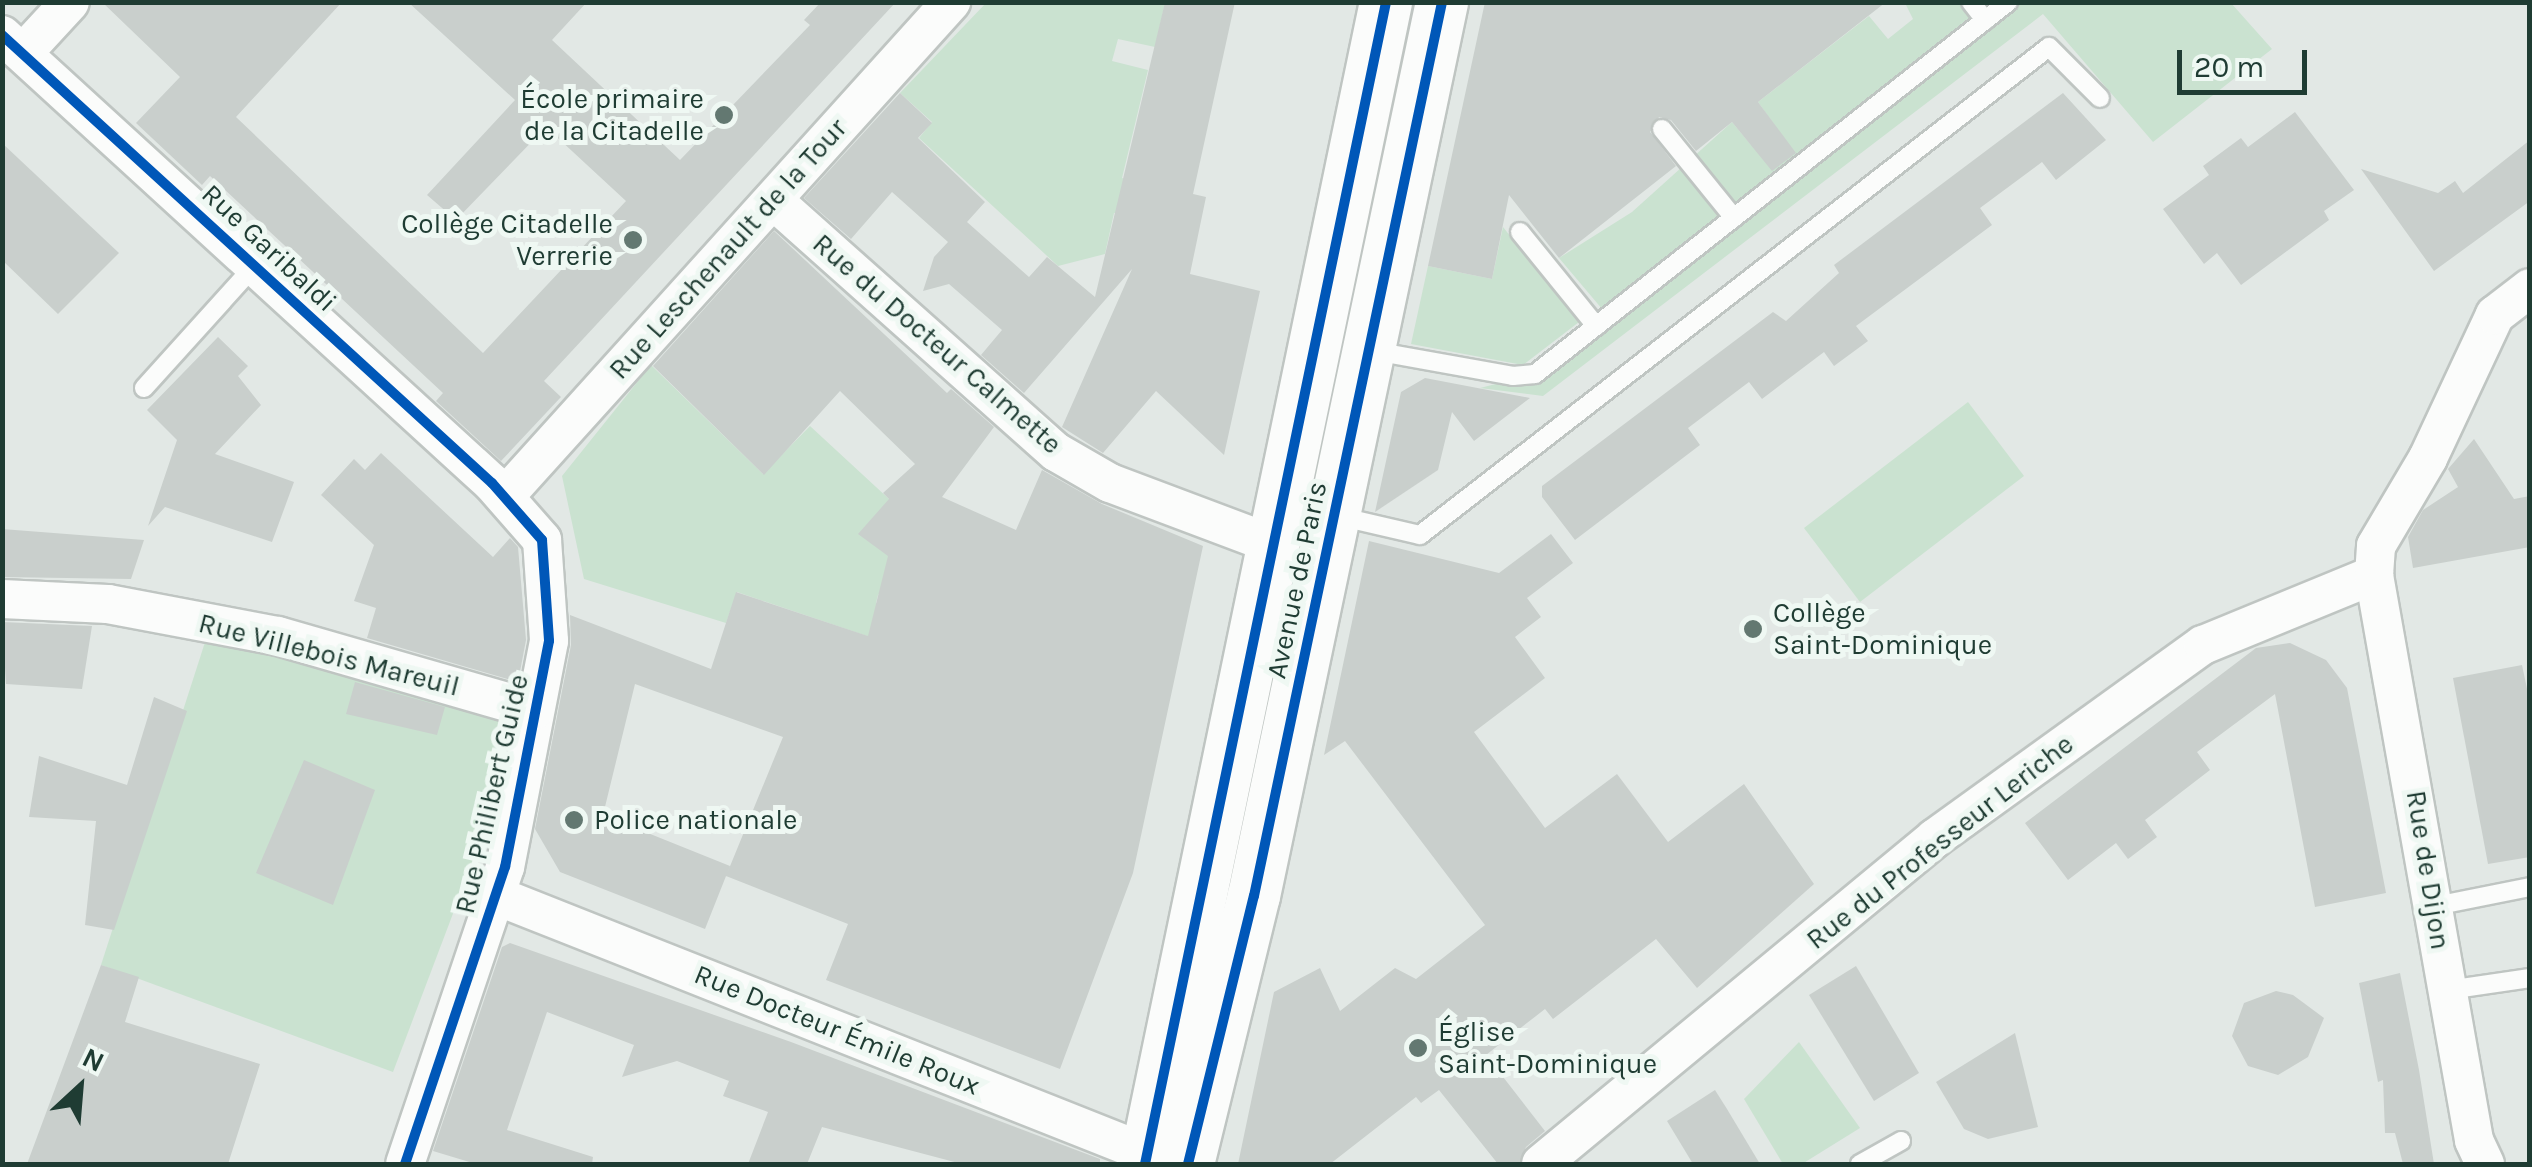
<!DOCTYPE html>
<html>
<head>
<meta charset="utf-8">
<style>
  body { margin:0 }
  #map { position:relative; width:2532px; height:1167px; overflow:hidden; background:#e2e8e5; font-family:Karla,sans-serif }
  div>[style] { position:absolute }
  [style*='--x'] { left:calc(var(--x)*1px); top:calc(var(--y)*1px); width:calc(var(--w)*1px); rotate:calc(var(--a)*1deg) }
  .green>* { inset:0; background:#cae2d0 }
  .building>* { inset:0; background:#c9cfcc }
  .roads { filter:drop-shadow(2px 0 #bfc5c2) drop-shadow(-2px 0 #bfc5c2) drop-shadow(0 2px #bfc5c2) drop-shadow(0 -2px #bfc5c2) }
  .service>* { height:18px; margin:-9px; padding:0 9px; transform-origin:9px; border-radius:9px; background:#fbfcfb }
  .minor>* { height:38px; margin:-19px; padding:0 19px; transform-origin:19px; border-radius:19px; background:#fbfcfb }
  .secondary>* { height:52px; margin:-26px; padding:0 26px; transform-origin:26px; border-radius:26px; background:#fbfcfb }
  .cycleway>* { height:10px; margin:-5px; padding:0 5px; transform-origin:5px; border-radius:5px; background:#0057b8 }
  .dots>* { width:28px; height:28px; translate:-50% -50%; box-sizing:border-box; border:5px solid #eff8f3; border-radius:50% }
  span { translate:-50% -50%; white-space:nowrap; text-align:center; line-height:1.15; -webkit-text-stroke:10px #eff8f3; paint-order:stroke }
  .poi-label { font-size:28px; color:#1f3c33 }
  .right { translate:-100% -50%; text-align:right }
  .left { translate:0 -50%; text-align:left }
  .street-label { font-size:28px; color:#1f3c33 }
  .frame { position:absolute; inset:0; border:5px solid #1f3c33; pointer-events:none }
  .north { position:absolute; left:30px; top:1037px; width:100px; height:100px; -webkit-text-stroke:8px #eff8f3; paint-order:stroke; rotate:26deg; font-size:28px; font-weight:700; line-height:40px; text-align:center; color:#1f3c33 }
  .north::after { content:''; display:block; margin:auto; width:35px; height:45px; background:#1f3c33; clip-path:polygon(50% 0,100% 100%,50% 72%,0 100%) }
  .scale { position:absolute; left:2177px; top:50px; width:130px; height:45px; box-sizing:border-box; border:5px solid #1f3c33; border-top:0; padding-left:12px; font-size:30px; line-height:35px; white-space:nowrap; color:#1f3c33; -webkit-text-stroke:8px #eff8f3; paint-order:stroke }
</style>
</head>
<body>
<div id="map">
  <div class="green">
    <div style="clip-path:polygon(986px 3px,1165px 3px,1155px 47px,1118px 39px,1112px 61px,1148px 70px,1122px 178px,1140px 183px,1133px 216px,1114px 213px,1105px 254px,1058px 266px,919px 138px,932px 122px,900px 93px)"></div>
    <div style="clip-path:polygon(1905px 3px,2231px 3px,2272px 49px,2153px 142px,2043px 14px,1543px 396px,1480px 388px,1535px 374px,1608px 316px,1559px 258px,1632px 212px,1732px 122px,1751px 145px,1776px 127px,1758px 102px,1869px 16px,1888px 39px,1913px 19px)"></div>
    <div style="clip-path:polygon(1503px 227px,1579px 322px,1523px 365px,1411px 344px,1428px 266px,1492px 279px)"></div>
    <div style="clip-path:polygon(651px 365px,763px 474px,810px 426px,889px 499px,900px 565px,878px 595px,876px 603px,886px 608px,876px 639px,737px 592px,726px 623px,584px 579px,562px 476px)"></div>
    <div style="clip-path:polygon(1968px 402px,2024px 476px,1860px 602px,1804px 528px)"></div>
    <div style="clip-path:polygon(207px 636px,503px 716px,482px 837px,393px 1072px,101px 965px)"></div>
    <div style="clip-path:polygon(1799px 1042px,1860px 1128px,1802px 1164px,1783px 1164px,1744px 1099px)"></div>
  </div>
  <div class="building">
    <div style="clip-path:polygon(102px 2px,342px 2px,236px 117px,483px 353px,626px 201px,546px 127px,456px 220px,427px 195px,515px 100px,408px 2px,587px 2px,552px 40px,680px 160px,810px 25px,804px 20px,821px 2px,896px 2px,544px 381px,561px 397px,501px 461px,436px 401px,443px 393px,210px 176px,202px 185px,136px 123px,180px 77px)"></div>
    <div style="clip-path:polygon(1165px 2px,1235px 2px,1193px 194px,1206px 197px,1190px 274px,1260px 291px,1224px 455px,1156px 391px,1103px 453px,1062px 427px,1132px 269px,1024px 393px,981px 355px,1002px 330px,949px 284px,923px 291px,934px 257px,948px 242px,892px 192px,851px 239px,804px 198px,900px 93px,932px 123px,918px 138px,985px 202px,967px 222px,1029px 277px,1047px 257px,1095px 297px)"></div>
    <div style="clip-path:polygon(1485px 2px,1886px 2px,1758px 102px,1796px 153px,1772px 171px,1732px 122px,1696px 151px,1671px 120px,1659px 117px,1650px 132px,1676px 166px,1559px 258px,1509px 195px,1492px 279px,1428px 266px)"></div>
    <div style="clip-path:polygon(2063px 93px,2106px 140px,2056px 180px,2042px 162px,1980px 208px,1992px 225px,1856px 326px,1868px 341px,1834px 366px,1824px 352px,1762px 399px,1749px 382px,1688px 428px,1700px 445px,1575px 540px,1542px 497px,1542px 486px,1773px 312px,1786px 321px,1839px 273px,1834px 265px)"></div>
    <div style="clip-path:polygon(2295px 112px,2354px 190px,2324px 211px,2329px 220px,2241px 285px,2217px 253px,2204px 264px,2163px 209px,2209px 175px,2203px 166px,2241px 138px,2248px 147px)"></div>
    <div style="clip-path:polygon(2530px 140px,2530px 201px,2434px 271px,2361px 169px,2438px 193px,2455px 181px,2463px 193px)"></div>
    <div style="clip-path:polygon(2px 143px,119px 253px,58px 314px,2px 260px)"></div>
    <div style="clip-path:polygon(774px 231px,947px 393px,951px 389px,994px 427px,942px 497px,1016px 530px,1042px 470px,1102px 504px,1203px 546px,1133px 873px,1060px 1069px,826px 980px,848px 924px,726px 876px,783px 737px,635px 684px,603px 815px,730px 866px,705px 929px,560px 872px,535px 829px,571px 645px,570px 615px,711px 669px,736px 592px,868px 636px,888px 556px,858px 534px,889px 499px,883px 493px,915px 464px,840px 391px,764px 475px,653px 366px)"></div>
    <div style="clip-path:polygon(218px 337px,248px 366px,238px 376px,261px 405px,215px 454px,294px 482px,272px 542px,165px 507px,148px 526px,177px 440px,147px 410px)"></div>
    <div style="clip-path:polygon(1425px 378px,1530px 398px,1474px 441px,1452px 412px,1438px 470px,1375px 512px,1401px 392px)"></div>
    <div style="clip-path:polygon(2474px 439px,2514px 499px,2530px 496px,2530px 547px,2413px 568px,2408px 537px,2423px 510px,2458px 487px,2448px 469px)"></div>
    <div style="clip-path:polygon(381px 453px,493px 557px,510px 538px,518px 547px,526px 640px,518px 682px,367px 638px,376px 608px,354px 601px,374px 545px,321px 495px,354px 459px,365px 470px)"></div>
    <div style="clip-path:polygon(2px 529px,144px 540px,131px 579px,2px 577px)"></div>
    <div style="clip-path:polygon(1551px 534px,1573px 563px,1527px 598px,1541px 617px,1515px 637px,1545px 678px,1474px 732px,1545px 828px,1617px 774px,1668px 842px,1744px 784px,1814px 884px,1697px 988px,1656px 939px,1553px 1019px,1545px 1009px,1486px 1055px,1545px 1131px,1526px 1147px,1519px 1164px,1498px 1164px,1439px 1090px,1421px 1103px,1416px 1097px,1330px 1164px,1238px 1164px,1274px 992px,1320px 968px,1340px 1011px,1395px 968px,1416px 979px,1485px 925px,1345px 741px,1324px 755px,1369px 541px,1499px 573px)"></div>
    <div style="clip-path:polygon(2px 622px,92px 626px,82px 689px,6px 684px)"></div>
    <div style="clip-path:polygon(2290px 643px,2326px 660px,2347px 688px,2386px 893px,2315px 907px,2275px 694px,2197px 752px,2210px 770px,2145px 820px,2157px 837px,2128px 859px,2116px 843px,2068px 880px,2025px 823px,2256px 648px)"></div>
    <div style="clip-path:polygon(2522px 665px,2530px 703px,2530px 857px,2488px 864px,2453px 678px)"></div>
    <div style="clip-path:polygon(355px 682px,445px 707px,437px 735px,346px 714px)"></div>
    <div style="clip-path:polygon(154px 697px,187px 711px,114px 930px,85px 925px,96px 821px,29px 817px,39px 756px,127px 785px)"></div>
    <div style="clip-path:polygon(304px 760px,375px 790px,333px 905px,256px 873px)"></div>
    <div style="clip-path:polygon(510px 943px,791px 1042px,1100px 1159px,1100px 1164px,962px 1164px,822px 1127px,807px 1164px,748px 1164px,768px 1112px,723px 1096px,729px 1081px,677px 1061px,622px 1077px,634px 1045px,547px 1012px,507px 1130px,593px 1157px,592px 1164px,476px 1164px,433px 1151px,502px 947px)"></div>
    <div style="clip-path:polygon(101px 965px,139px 977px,125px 1022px,260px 1064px,228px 1164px,27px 1164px)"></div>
    <div style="clip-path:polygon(1856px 966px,1919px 1073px,1874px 1101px,1809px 995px)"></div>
    <div style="clip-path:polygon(2400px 973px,2419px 1070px,2434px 1164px,2403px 1164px,2395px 1133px,2385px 1133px,2383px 1080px,2378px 1082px,2359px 983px)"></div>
    <div style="clip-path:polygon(2276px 991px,2293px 995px,2324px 1018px,2308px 1057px,2278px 1075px,2248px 1066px,2232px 1036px,2244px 1003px)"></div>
    <div style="clip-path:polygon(2015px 1033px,2038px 1127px,1988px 1139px,1964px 1129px,1936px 1082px)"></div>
    <div style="clip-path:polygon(1715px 1090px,1727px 1109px,1760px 1164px,1693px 1164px,1667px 1121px)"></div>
  </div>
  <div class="roads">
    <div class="service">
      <div style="--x:1971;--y:2;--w:23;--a:52"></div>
      <div style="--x:1662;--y:129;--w:114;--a:51"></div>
      <div style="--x:1520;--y:232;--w:121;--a:51"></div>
      <div style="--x:1374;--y:351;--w:141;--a:10.2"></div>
      <div style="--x:1513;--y:376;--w:22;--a:-5"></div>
      <div style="--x:1535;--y:374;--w:602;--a:-38.18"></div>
      <div style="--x:144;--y:388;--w:166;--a:-47.9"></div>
      <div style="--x:1338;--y:516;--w:84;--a:13"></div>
      <div style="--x:1420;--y:535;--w:796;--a:-37.81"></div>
      <div style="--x:2049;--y:47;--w:72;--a:45"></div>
      <div style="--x:2435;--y:906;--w:97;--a:-11.3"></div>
      <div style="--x:2448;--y:990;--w:83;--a:-8.3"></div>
      <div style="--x:1860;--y:1164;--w:47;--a:-29.3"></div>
    </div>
    <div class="minor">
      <div style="--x:2;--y:35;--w:664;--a:42.44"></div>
      <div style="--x:492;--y:483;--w:76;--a:48.7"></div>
      <div style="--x:542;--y:540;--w:101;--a:86"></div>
      <div style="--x:549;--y:641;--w:230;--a:101"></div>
      <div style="--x:505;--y:867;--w:313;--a:108.6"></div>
      <div style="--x:23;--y:53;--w:69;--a:-47.3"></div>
      <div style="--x:773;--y:200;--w:379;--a:41.7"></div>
      <div style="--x:1056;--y:452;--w:62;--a:29.9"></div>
      <div style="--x:1110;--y:483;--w:176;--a:20.6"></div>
      <div style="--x:505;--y:496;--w:666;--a:-47.92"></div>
      <div style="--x:2;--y:599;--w:106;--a:2.7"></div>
      <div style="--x:108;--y:604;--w:173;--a:10.7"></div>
      <div style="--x:278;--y:636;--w:267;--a:16.1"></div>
      <div style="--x:497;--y:896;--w:723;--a:21.6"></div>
      <div style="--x:1541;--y:1164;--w:511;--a:-39.6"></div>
      <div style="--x:1935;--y:838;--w:330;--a:-35.8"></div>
      <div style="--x:2203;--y:645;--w:185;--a:-22.3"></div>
      <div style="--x:2485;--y:1164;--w:26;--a:-115"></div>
      <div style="--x:2474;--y:1140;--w:574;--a:-100.04"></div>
      <div style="--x:2374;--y:575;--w:29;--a:-86"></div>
      <div style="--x:2376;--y:546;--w:102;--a:-59.4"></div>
      <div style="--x:2428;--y:458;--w:158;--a:-64.9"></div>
      <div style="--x:2495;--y:315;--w:44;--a:-37.6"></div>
    </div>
    <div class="secondary">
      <div style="--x:1145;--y:1164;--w:1187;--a:-78.28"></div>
      <div style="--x:1188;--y:1164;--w:276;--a:-76.2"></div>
      <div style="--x:1254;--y:896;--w:914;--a:-78.12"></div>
    </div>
  </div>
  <div class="cycleway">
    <div style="--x:2;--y:35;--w:664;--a:42.44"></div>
    <div style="--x:492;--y:483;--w:76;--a:48.7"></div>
    <div style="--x:542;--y:540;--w:101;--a:86"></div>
    <div style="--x:549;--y:641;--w:230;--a:101"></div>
    <div style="--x:505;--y:867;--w:313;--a:108.6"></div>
    <div style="--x:1145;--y:1164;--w:1187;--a:-78.28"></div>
    <div style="--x:1188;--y:1164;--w:276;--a:-76.2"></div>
    <div style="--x:1254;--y:896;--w:914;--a:-78.12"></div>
  </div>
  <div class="dots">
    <div style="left:724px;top:115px;background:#637871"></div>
    <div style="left:633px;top:240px;background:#637871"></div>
    <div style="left:1753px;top:629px;background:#637871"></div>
    <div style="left:574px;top:820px;background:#637871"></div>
    <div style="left:1418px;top:1048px;background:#637871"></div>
  </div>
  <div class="poi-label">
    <span class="right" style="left:704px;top:115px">École primaire<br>de la Citadelle</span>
    <span class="right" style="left:613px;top:240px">Collège Citadelle<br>Verrerie</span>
    <span class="left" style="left:1773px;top:629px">Collège<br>Saint-Dominique</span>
    <span class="left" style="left:594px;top:820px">Police nationale</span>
    <span class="left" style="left:1438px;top:1048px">Église<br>Saint-Dominique</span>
  </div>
  <div class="street-label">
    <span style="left:269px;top:248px;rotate:43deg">Rue Garibaldi</span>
    <span style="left:728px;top:249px;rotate:-48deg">Rue Leschenault de la Tour</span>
    <span style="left:937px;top:344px;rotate:41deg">Rue du Docteur Calmette</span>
    <span style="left:1297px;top:580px;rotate:-78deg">Avenue de Paris</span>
    <span style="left:329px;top:655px;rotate:14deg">Rue Villebois Mareuil</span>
    <span style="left:492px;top:794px;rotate:-77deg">Rue Philibert Guide</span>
    <span style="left:1940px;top:842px;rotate:-38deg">Rue du Professeur Leriche</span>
    <span style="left:2428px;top:870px;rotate:81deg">Rue de Dijon</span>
    <span style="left:837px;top:1030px;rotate:22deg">Rue Docteur Émile Roux</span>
  </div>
  <div class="frame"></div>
  <div class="north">N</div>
  <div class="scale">20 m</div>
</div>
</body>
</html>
